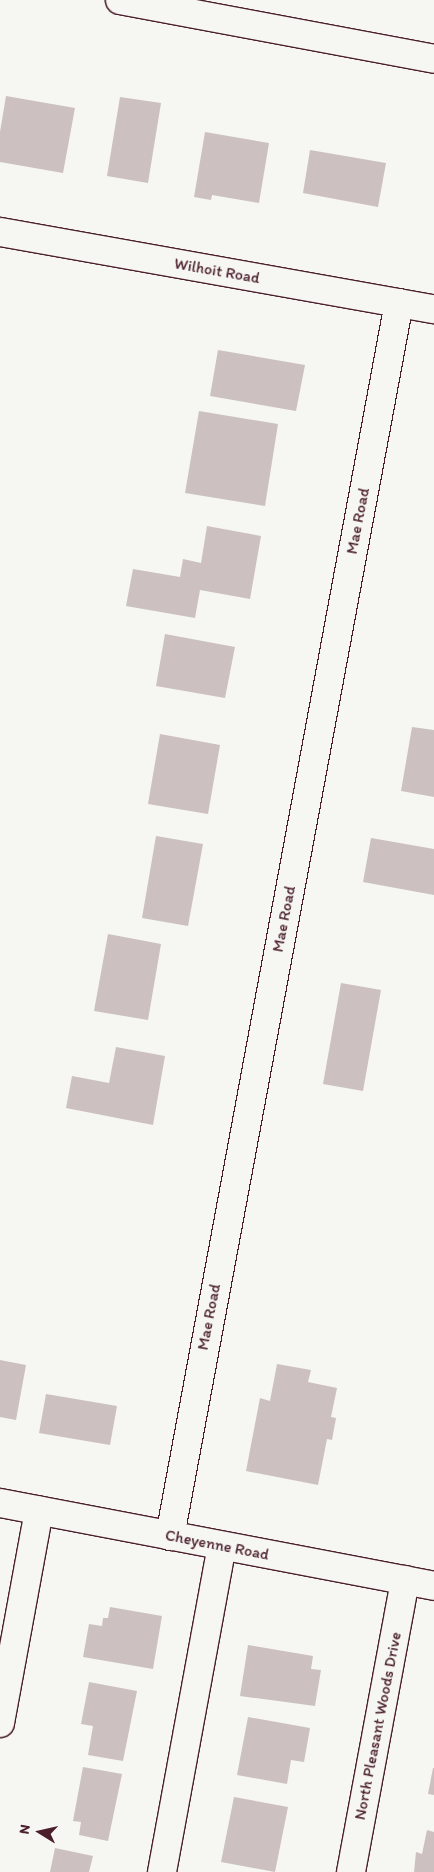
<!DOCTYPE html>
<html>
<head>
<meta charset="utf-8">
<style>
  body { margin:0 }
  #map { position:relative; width:434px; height:1872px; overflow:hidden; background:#f6f6f2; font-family:Itim,sans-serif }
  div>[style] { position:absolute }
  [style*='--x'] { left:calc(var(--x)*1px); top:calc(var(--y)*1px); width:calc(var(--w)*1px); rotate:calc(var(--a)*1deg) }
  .building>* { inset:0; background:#ccc1c0 }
  .roads { filter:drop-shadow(1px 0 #4a1f2b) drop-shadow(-1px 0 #4a1f2b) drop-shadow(0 1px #4a1f2b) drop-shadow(0 -1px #4a1f2b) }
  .minor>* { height:28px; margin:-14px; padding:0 14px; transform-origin:14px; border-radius:14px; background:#f6f6f2 }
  span { translate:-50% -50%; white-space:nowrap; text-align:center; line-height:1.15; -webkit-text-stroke:4.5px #f6f6f2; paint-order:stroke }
  .street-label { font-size:16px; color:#4a1f2b }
  .north { position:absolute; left:15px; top:1807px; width:50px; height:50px; -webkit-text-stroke:4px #f6f6f2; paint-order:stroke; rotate:280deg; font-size:14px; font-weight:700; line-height:20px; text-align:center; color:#4a1f2b }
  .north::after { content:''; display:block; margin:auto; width:18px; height:22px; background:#4a1f2b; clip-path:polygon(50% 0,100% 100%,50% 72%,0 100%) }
</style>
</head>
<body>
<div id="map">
  <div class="building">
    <div style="clip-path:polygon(6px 96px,75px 108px,63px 173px,0 162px,0 132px)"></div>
    <div style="clip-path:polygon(120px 97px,161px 103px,148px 183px,107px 176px)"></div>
    <div style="clip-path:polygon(205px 132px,269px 143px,259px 203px,212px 195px,211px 200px,194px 197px)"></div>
    <div style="clip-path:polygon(310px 150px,386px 163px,378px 207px,303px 193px)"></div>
    <div style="clip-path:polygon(218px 350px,305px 365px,296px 411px,210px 396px)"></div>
    <div style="clip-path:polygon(199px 411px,278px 424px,265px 506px,185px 493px)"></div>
    <div style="clip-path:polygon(207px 526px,261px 536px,250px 599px,200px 590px,195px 618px,126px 606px,133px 569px,180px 577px,183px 559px,201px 563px)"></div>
    <div style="clip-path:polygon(165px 634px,235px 647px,225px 698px,156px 686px)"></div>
    <div style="clip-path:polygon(412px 727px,434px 730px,434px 797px,401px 791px)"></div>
    <div style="clip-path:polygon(160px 734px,220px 745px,208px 814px,148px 804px)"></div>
    <div style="clip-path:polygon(156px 836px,203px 844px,188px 926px,142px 918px)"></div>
    <div style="clip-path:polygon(371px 838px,434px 849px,434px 895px,363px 882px)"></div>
    <div style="clip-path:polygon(108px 934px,161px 944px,148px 1020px,94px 1011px)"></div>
    <div style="clip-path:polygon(341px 983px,381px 990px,363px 1091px,323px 1084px)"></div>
    <div style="clip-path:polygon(116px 1047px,165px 1056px,153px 1125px,66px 1108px,72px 1076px,109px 1083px)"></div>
    <div style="clip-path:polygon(0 1360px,26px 1365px,16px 1420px,0 1417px)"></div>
    <div style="clip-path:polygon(277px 1364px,311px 1370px,308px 1382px,337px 1388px,331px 1417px,336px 1418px,332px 1440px,327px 1439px,318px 1485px,246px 1471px,260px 1398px,270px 1401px)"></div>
    <div style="clip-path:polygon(46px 1394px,117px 1406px,110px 1445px,39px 1433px)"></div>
    <div style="clip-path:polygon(110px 1607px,162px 1616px,153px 1669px,83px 1657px,89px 1624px,102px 1626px,103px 1618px,108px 1618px)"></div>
    <div style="clip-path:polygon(248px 1645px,313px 1656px,311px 1669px,321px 1670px,315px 1706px,240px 1696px)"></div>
    <div style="clip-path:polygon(89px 1682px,137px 1691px,123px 1761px,88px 1755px,93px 1726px,81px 1724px)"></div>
    <div style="clip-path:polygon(248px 1717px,310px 1728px,304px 1762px,291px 1760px,287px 1784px,237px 1775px)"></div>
    <div style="clip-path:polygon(83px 1767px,122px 1774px,108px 1841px,79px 1835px,81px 1822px,73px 1821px)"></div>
    <div style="clip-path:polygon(433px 1768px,434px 1768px,434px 1795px,428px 1794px)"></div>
    <div style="clip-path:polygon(234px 1797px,288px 1807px,275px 1872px,221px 1862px)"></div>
    <div style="clip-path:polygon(427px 1830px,434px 1832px,434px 1872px,414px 1872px,416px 1852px,422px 1854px)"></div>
    <div style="clip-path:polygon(55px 1848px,93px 1856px,89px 1872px,50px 1872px)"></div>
  </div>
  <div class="roads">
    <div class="minor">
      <div style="--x:120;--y:0;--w:319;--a:10.6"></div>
      <div style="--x:0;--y:232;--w:441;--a:10.1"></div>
      <div style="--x:0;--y:1503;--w:442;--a:10.8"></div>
      <div style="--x:170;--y:1536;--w:1254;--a:-79.48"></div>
      <div style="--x:0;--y:1723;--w:216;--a:-79.6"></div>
      <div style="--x:162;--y:1872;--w:331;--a:-79.6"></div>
      <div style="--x:351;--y:1872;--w:297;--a:-79.5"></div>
    </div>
  </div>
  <div class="street-label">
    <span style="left:217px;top:271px;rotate:10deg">Wilhoit Road</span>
    <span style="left:358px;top:521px;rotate:-79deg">Mae Road</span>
    <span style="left:284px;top:919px;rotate:-79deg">Mae Road</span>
    <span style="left:209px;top:1317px;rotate:-79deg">Mae Road</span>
    <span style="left:217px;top:1545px;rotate:11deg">Cheyenne Road</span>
    <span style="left:378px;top:1726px;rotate:-79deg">North Pleasant Woods Drive</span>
  </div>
  <div class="north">N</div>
</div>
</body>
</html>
